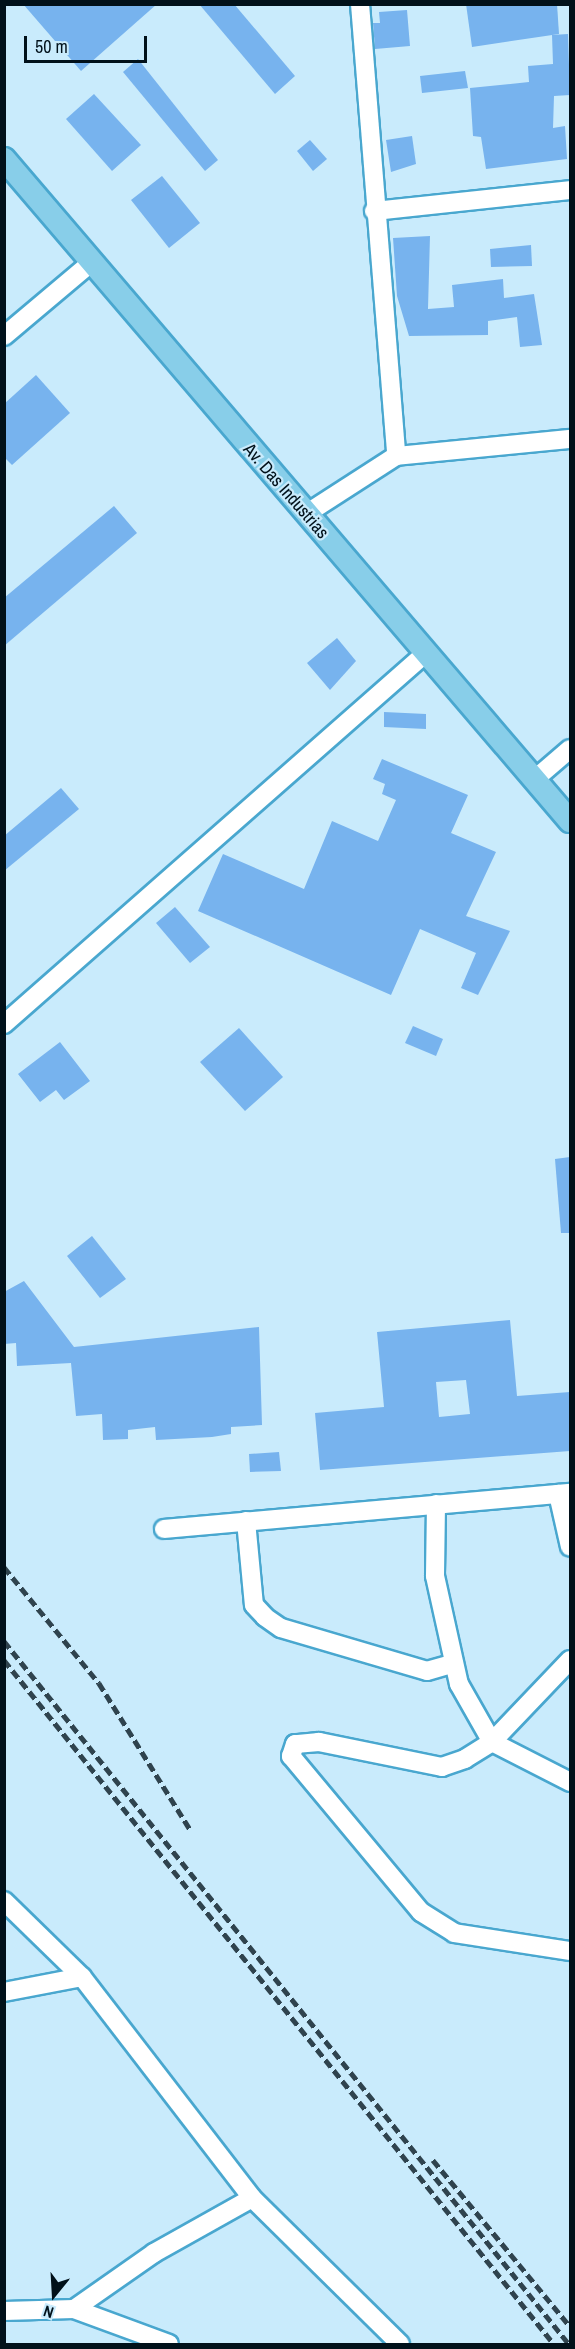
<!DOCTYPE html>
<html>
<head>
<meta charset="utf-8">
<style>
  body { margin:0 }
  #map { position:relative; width:575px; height:2349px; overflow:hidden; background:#c9ebfc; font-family:"Archivo Narrow",sans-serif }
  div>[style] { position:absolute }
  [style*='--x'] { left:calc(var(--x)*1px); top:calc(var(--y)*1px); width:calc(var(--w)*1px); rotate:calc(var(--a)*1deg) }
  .building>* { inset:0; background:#77b3ee }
  .roads { filter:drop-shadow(2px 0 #49a7cf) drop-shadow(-2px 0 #49a7cf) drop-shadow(0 2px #49a7cf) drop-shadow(0 -2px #49a7cf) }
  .minor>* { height:18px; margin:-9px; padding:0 9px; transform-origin:9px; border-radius:9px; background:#fff }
  .major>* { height:22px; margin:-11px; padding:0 11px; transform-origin:11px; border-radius:11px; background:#88cee9 }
  .rail>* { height:4.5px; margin-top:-2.25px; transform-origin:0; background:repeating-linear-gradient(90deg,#2f434e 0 9px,transparent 0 13.5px) }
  span { translate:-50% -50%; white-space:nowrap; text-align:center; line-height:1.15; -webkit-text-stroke:4.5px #c9ebfc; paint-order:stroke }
  .street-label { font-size:18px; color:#01111a }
  .frame { position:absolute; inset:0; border:6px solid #01111a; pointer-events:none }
  .north { position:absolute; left:24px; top:2265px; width:60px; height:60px; -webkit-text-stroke:4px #c9ebfc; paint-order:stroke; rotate:198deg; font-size:16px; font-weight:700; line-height:24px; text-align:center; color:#01111a }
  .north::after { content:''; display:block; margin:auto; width:21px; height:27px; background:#01111a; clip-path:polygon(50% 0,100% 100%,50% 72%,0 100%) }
  .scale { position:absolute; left:24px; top:36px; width:123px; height:27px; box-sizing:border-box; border:3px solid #01111a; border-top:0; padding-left:8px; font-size:18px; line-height:21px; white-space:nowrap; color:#01111a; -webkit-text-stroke:4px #c9ebfc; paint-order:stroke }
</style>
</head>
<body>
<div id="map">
  <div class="building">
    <div style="clip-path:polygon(23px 4px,157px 4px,81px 71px)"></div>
    <div style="clip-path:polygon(199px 4px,234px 4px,295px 76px,275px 94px)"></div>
    <div style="clip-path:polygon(466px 4px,557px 4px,559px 34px,472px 47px)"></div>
    <div style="clip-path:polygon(407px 10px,410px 46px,375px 49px,373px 23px,380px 23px,379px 12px)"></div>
    <div style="clip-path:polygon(568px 34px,570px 95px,554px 96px,553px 128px,565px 126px,567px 159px,486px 169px,481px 137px,473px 136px,470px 88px,529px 82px,528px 66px,553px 64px,552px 35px)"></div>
    <div style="clip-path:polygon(138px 59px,218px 160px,205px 171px,123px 72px)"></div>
    <div style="clip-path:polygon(465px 71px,468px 88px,422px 93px,420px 76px)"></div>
    <div style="clip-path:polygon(94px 94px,141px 145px,112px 171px,66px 119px)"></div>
    <div style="clip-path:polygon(412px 136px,416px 164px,391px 172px,386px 140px)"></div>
    <div style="clip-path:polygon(310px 140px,327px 159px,313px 171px,297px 151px)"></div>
    <div style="clip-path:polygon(162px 176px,200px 223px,169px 248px,131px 200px)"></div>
    <div style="clip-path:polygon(430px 236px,428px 309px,454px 307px,452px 285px,503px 279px,504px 298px,534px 294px,542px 345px,520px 347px,517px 317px,488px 321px,488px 335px,409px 336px,397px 296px,393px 238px)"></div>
    <div style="clip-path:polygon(531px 245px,532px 266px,491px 267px,490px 249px)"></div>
    <div style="clip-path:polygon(36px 375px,70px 413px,12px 465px,4px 457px,4px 404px)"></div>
    <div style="clip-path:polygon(114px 506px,137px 533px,4px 646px,4px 598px)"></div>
    <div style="clip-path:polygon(337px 638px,356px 661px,330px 690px,307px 663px)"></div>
    <div style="clip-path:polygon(384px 712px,426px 714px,426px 729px,384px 727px)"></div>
    <div style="clip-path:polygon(382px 759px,468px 795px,451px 833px,496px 852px,466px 916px,510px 931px,478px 995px,461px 988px,476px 953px,420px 929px,391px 995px,198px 911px,223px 854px,304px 889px,332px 821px,378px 841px,396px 800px,382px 794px,385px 784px,373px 779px)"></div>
    <div style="clip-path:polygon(61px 788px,79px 809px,4px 871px,4px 836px)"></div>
    <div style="clip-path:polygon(175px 907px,210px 947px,190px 963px,156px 923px)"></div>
    <div style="clip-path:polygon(413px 1026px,443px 1039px,436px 1056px,405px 1043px)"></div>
    <div style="clip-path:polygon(239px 1028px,283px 1077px,245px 1111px,200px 1062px)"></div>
    <div style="clip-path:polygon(60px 1042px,90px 1081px,64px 1100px,56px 1090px,40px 1102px,18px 1074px)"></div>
    <div style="clip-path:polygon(570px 1157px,570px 1233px,561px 1233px,555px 1159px)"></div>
    <div style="clip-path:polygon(92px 1236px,126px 1279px,100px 1298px,67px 1256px)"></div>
    <div style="clip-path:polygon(24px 1281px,74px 1347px,259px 1327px,262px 1425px,231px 1427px,231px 1434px,212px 1437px,156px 1440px,155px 1427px,128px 1430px,128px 1439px,103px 1440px,102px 1414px,76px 1416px,71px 1363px,17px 1366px,16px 1343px,4px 1344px,4px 1292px)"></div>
    <div style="clip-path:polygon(evenodd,510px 1320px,517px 1396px,570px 1392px,570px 1451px,320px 1470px,315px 1413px,384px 1407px,377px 1332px,510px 1320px,466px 1380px,470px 1414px,439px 1417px,436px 1382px,466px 1380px)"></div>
    <div style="clip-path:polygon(279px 1452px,281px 1471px,250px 1472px,249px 1454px)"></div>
  </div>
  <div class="roads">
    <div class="minor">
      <div style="--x:360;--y:4;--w:453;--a:85.4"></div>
      <div style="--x:374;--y:211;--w:197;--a:-6.1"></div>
      <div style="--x:4;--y:336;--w:115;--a:-40.1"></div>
      <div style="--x:306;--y:514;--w:107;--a:-32.8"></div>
      <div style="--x:396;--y:456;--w:175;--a:-5.6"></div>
      <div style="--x:535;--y:779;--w:46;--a:-40.6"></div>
      <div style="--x:4;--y:1024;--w:563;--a:-41.33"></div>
      <div style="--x:558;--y:1494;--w:54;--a:77.2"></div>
      <div style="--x:436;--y:1504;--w:72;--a:90.8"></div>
      <div style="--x:435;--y:1576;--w:111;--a:77.5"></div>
      <div style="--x:459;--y:1684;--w:67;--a:60.4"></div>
      <div style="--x:492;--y:1742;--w:88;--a:27.1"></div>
      <div style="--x:246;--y:1521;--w:84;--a:84.6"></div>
      <div style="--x:254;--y:1605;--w:16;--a:47"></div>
      <div style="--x:265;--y:1617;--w:19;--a:35"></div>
      <div style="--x:281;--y:1628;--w:152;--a:16.4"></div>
      <div style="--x:427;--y:1671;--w:25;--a:-16"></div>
      <div style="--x:164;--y:1529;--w:408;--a:-5.1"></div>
      <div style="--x:570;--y:1660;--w:113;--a:133.6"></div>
      <div style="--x:492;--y:1742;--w:32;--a:148"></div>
      <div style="--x:465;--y:1759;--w:24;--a:161"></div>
      <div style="--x:442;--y:1767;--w:126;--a:-168.5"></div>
      <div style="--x:319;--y:1742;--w:24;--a:175"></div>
      <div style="--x:295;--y:1744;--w:13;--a:108"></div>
      <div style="--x:291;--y:1756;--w:203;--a:50.2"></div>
      <div style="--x:421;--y:1912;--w:39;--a:32"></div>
      <div style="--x:454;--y:1933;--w:117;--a:8.8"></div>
      <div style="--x:4;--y:1901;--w:109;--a:44.3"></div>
      <div style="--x:82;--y:1977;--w:279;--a:52.4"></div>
      <div style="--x:252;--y:2198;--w:208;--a:44.6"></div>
      <div style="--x:4;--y:1992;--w:79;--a:-10.9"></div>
      <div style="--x:74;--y:2309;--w:101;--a:20.2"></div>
      <div style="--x:4;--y:2311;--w:70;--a:-1.6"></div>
      <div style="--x:74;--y:2309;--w:98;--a:-35"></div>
      <div style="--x:154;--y:2253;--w:112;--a:-29.3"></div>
    </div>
    <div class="major">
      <div style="--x:4;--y:159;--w:871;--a:49.47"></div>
    </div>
  </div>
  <div class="rail">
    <div style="--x:4;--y:1567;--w:150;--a:50.7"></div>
    <div style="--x:99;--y:1683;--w:172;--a:58.1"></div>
    <div style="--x:4;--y:1641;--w:902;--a:51.21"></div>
    <div style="--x:4;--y:1660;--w:878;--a:51.2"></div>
    <div style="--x:433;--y:2160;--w:215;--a:50.5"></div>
  </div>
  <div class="street-label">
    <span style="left:286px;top:491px;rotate:49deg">Av. Das Industrias</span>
  </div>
  <div class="frame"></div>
  <div class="north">N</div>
  <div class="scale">50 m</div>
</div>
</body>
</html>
